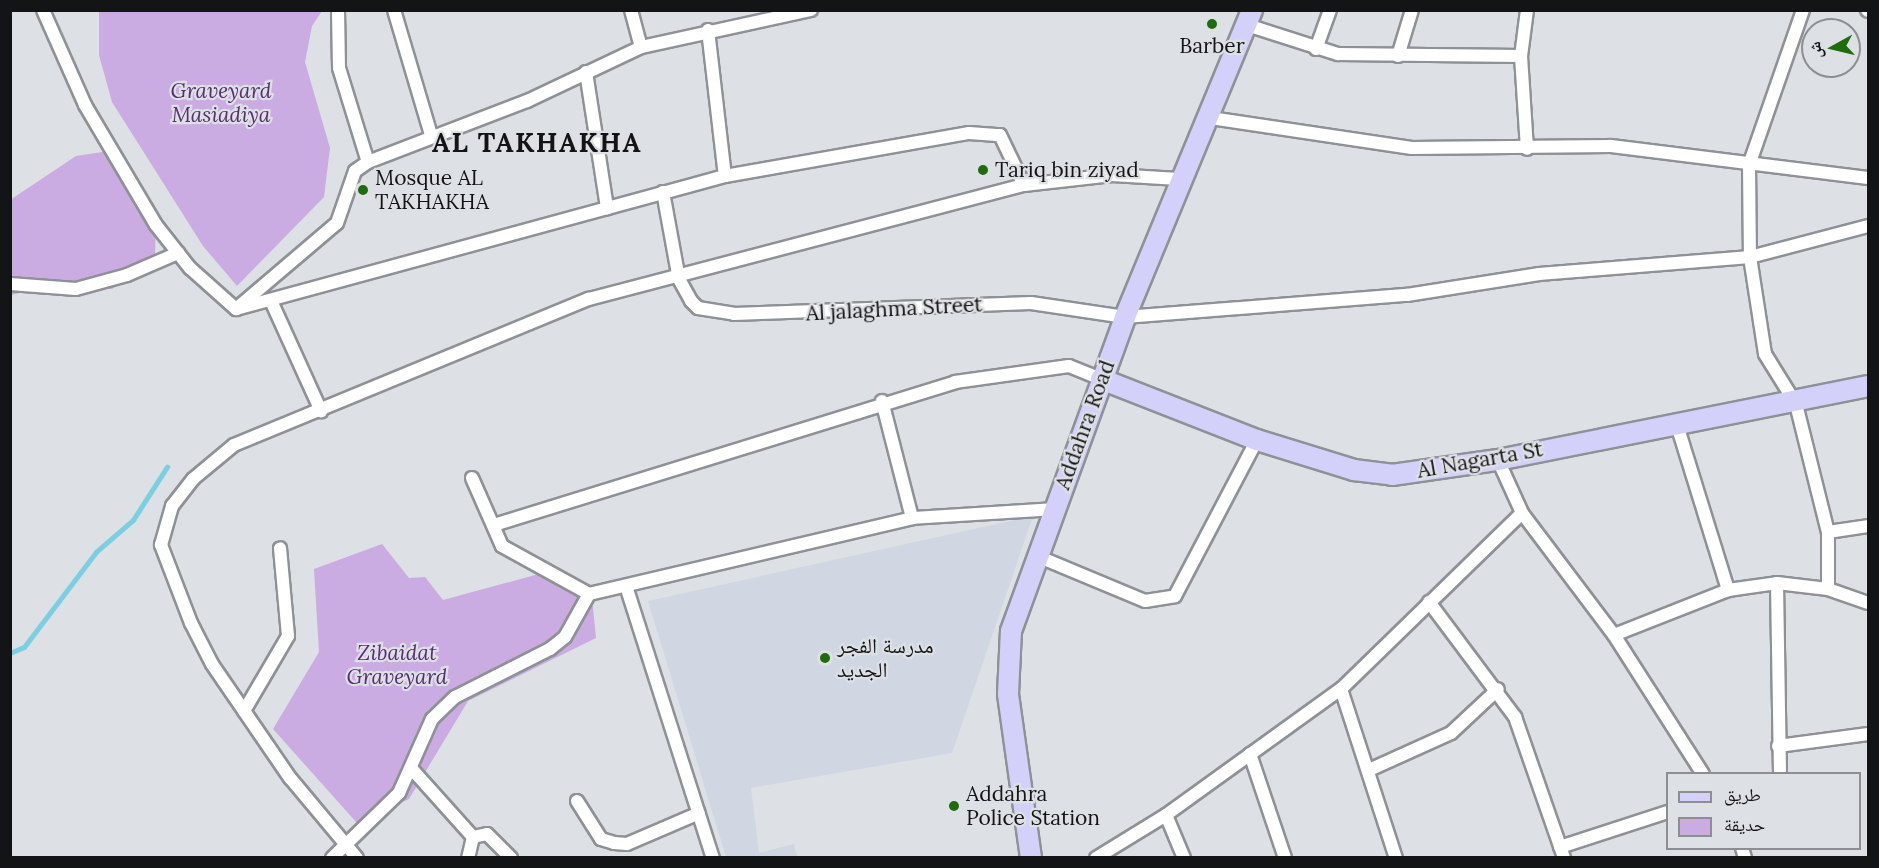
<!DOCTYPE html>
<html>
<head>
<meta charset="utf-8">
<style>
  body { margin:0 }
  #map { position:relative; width:1879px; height:868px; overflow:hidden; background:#dde0e4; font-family:Lora,"Noto Naskh Arabic",serif }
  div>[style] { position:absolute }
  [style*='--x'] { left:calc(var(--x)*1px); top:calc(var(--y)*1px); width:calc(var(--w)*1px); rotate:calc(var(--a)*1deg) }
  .built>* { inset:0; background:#d0d7e2 }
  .green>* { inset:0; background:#caabe2 }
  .stream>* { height:4.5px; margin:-2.25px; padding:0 2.25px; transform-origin:2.25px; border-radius:2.25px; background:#7acfe1 }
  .roads { filter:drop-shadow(2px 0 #8e9195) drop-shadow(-2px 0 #8e9195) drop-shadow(0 2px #8e9195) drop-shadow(0 -2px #8e9195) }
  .street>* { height:12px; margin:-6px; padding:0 6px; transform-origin:6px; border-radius:6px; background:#fff }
  .primary>* { height:20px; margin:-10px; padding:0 10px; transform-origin:10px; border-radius:10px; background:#d3d1fa }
  .dots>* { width:16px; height:16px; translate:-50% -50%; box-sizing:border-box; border:3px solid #dde0e4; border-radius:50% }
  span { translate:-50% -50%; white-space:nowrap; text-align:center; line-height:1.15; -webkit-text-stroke:4.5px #dde0e4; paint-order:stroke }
  .poi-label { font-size:21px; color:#131415 }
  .left { translate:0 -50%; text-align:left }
  .park-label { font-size:21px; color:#582e72; font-style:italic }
  .street-label { font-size:21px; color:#131415 }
  .district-label { font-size:27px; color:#131415; font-weight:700; letter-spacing:1.5px }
  .frame { position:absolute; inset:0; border:12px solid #131415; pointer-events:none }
  .legend { position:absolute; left:1666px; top:772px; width:195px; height:78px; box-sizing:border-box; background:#dde0e4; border:2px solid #8c8e91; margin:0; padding:8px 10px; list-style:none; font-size:18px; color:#131415 }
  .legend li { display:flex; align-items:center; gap:12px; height:30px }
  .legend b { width:30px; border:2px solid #8c8e91 }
  .north { position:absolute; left:1801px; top:18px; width:60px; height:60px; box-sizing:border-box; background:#dde0e4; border:2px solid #8c8e91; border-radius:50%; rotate:262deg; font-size:16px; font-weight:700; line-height:24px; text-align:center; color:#131415 }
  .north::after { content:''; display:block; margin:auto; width:21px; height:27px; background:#206b0b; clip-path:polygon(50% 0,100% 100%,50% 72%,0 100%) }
</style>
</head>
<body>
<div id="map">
  <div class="built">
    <div style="clip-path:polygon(1033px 516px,952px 753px,751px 788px,759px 853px,794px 844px,797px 857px,726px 857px,648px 601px)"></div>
  </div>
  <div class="green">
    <div style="clip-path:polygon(99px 11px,322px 11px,312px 26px,305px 62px,330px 148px,324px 197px,237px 286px,203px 246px,112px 102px,99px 55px)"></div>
    <div style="clip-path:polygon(115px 150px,156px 218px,155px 255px,112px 289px,56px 285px,11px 295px,10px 200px,76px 156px)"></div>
    <div style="clip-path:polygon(382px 544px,409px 578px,425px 577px,443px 600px,539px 574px,592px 598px,596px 638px,468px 701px,409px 799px,357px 823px,273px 729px,319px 652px,314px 569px)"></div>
  </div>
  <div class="stream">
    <div style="--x:10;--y:653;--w:15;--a:-23"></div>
    <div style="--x:24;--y:647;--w:119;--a:-52.8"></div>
    <div style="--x:96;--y:552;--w:49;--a:-40.9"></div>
    <div style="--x:133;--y:520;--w:63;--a:-57.3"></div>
  </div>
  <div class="roads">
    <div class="street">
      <div style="--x:43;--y:10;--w:104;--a:66.1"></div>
      <div style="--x:85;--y:105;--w:139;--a:59.4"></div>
      <div style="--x:156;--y:225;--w:55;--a:51.7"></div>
      <div style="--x:190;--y:268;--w:62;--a:41.7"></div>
      <div style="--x:236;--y:309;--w:507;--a:-15.22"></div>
      <div style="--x:725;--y:176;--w:248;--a:-10"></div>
      <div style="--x:969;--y:133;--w:31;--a:4"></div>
      <div style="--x:1000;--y:135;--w:55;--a:64.4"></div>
      <div style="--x:338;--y:10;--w:58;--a:89"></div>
      <div style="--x:339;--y:68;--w:98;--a:72.9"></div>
      <div style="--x:394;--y:10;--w:130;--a:73.5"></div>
      <div style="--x:631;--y:10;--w:38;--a:75"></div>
      <div style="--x:1527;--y:10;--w:46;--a:97.4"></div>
      <div style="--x:1521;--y:56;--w:93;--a:86.3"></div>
      <div style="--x:1803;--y:10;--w:164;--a:109.2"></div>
      <div style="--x:1749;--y:165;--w:92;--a:89.4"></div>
      <div style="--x:1750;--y:257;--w:98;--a:81.2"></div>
      <div style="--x:1765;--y:354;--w:59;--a:58.2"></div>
      <div style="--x:1796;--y:404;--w:132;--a:76"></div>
      <div style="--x:1828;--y:532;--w:57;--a:90"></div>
      <div style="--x:1867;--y:10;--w:1;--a:45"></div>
      <div style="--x:1247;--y:25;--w:96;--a:17.7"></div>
      <div style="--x:1338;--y:54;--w:183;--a:0.6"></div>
      <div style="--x:708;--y:30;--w:147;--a:83.4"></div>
      <div style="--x:1316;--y:49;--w:41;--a:-70.3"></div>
      <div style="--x:1398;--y:56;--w:48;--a:-73.1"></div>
      <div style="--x:586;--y:72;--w:138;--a:81.2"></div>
      <div style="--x:1204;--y:117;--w:210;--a:8.5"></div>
      <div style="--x:1412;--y:148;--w:199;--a:-0.6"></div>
      <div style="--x:1611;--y:146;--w:259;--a:7.1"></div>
      <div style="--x:663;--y:192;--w:88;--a:79.6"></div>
      <div style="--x:679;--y:279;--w:25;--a:61"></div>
      <div style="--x:691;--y:301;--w:10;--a:45"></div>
      <div style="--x:698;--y:308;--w:36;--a:9"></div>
      <div style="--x:734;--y:314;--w:297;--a:-2.1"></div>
      <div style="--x:1031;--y:303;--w:95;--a:8.5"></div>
      <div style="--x:1125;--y:317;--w:283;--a:-4.5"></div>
      <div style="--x:1407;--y:295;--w:134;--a:-9"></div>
      <div style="--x:1539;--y:274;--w:212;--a:-4.6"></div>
      <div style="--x:1750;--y:257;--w:122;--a:-14.7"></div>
      <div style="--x:10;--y:284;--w:66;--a:4.3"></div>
      <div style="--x:76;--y:289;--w:53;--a:-15.4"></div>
      <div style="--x:127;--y:275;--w:56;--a:-23.3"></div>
      <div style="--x:272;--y:303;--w:119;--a:65.6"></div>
      <div style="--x:237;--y:308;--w:131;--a:-40.4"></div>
      <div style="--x:337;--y:223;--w:55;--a:-70.9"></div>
      <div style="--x:355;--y:171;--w:16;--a:-35"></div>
      <div style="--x:368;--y:162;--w:170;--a:-21"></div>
      <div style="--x:527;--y:101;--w:126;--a:-25.3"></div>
      <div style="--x:641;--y:47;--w:174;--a:-12.3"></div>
      <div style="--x:882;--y:401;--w:121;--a:75.6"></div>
      <div style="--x:1677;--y:425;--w:173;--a:72.8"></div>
      <div style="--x:1498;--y:460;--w:58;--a:65.6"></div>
      <div style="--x:1522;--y:513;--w:153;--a:53"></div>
      <div style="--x:1614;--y:635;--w:165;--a:57.4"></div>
      <div style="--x:472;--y:478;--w:74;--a:66.2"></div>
      <div style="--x:502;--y:546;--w:99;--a:28.9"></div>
      <div style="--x:494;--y:525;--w:483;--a:-17.2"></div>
      <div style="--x:955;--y:382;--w:115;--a:-8"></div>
      <div style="--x:1069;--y:366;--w:35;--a:22"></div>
      <div style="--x:1828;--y:532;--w:40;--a:-8.5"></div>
      <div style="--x:1037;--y:556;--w:117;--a:22.6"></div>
      <div style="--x:1145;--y:601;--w:30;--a:-9"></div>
      <div style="--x:1175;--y:596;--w:176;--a:-62.3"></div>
      <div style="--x:1777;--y:583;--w:191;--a:89.1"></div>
      <div style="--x:626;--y:586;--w:286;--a:72.3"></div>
      <div style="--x:1429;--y:602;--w:144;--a:53.2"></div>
      <div style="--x:1515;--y:717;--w:149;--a:70.8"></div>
      <div style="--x:1614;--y:635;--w:123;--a:-21.5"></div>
      <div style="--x:1728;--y:590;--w:49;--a:-8.1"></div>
      <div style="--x:1777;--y:583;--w:51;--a:6.7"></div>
      <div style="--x:1828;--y:589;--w:42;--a:19.3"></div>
      <div style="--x:1341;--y:689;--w:178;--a:72"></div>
      <div style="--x:244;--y:711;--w:87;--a:-59.6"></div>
      <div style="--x:288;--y:636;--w:88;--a:-95.2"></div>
      <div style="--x:1778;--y:746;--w:91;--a:-7.6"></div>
      <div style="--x:1250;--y:754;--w:110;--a:71.4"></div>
      <div style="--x:411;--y:768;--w:93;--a:48.1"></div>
      <div style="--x:473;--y:837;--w:22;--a:103"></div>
      <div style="--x:1369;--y:770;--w:90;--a:-24.3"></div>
      <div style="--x:1451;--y:733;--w:64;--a:-43.1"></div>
      <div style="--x:577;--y:801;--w:45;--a:57.7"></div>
      <div style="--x:601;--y:839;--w:14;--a:17"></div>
      <div style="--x:614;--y:843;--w:13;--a:4"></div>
      <div style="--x:627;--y:844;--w:78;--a:-23.3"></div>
      <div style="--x:1166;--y:815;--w:47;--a:67.3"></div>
      <div style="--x:473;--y:837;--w:14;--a:-12"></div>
      <div style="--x:487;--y:834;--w:34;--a:45"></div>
      <div style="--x:1560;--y:847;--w:114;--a:-18"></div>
      <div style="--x:1742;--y:848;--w:10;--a:73"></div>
      <div style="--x:332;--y:858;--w:93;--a:-44.1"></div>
      <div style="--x:399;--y:793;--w:81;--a:-66"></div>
      <div style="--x:432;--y:719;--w:32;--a:-44"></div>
      <div style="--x:455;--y:697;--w:106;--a:-26.8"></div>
      <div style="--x:550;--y:649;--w:19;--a:-39"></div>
      <div style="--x:565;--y:637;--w:49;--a:-60.8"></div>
      <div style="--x:589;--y:594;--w:332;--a:-13.2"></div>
      <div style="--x:912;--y:518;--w:142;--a:-3.6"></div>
      <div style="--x:357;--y:858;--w:104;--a:-129.9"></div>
      <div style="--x:290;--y:778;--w:138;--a:-124.4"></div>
      <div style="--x:212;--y:664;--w:46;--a:-117.1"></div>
      <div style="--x:191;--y:623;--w:84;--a:-111"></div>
      <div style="--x:161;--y:545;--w:41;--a:-74.2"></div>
      <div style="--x:172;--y:506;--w:34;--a:-52"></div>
      <div style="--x:193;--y:479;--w:53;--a:-39.7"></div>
      <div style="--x:234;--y:445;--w:384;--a:-22.4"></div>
      <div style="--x:589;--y:299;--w:450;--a:-14.7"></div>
      <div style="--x:1024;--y:185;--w:89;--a:-6.5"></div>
      <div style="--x:1112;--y:175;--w:67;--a:3.4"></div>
      <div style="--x:1096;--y:858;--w:82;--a:-31.6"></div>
      <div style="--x:1166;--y:815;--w:216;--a:-35.8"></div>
      <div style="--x:1341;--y:689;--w:252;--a:-44.2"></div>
    </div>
    <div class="primary">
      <div style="--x:1101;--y:379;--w:168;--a:21.4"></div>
      <div style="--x:1257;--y:440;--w:102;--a:17.2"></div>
      <div style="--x:1354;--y:470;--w:38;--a:7"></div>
      <div style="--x:1392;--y:475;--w:107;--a:-8.1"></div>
      <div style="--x:1498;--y:460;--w:377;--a:-11.3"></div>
      <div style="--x:1031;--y:858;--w:166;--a:-98"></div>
      <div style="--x:1008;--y:694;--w:63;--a:-87.3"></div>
      <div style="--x:1011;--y:631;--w:334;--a:-70"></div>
      <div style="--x:1125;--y:317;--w:332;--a:-67.5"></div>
    </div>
  </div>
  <div class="dots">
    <div style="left:1212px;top:24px;background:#206b0b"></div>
    <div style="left:983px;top:170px;background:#206b0b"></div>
    <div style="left:363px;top:190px;background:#206b0b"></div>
    <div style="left:825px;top:658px;background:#206b0b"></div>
    <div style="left:954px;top:806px;background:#206b0b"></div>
  </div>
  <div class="poi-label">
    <span style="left:1212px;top:46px">Barber</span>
    <span class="left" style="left:995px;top:170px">Tariq bin ziyad</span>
    <span class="left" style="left:375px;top:190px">Mosque AL<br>TAKHAKHA</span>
    <span class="left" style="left:837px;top:658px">مدرسة الفجر<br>الجديد</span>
    <span class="left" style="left:966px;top:806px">Addahra<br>Police Station</span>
  </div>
  <div class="park-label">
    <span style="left:221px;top:103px">Graveyard<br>Masiadiya</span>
    <span style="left:397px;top:665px">Zibaidat<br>Graveyard</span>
  </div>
  <div class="street-label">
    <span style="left:894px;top:309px;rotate:-3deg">Al jalaghma Street</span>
    <span style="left:1085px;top:425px;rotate:-70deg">Addahra Road</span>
    <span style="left:1480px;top:460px;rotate:-10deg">Al Nagarta St</span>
  </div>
  <div class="district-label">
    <span style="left:537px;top:143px">AL TAKHAKHA</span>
  </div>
  <div class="frame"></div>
  <ul class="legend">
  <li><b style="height:8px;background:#d3d1fa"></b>طريق</li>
  <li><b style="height:16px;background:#caabe2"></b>حديقة</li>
  </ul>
  <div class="north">ش</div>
</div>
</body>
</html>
